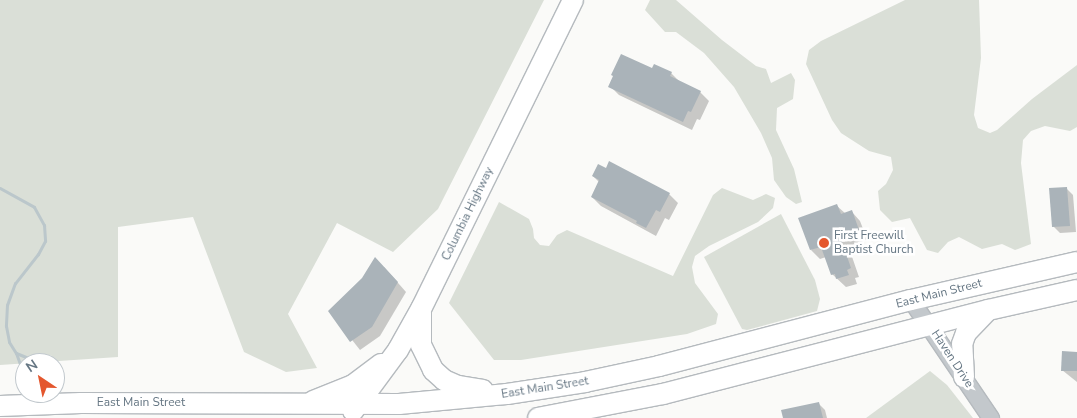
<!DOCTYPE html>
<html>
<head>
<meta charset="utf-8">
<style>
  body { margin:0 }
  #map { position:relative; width:1077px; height:418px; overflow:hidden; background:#fafaf8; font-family:"Nunito Sans",sans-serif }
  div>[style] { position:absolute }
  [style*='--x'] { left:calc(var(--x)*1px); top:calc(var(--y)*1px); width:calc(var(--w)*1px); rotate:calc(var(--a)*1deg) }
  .green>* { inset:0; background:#dadfd7 }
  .shadow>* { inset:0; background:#0003 }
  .stream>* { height:3px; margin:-1.5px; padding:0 1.5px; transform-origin:1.5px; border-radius:1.5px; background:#bbc7cb }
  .building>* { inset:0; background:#aab3b9 }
  .roads { filter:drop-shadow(1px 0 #b5babe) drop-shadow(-1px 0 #b5babe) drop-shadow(0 1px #b5babe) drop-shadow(0 -1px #b5babe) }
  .minor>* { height:16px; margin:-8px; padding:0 8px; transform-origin:8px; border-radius:8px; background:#c3c8cc }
  .major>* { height:20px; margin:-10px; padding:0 10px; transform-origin:10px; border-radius:10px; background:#fff }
  .dots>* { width:14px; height:14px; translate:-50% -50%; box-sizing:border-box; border:2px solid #fff; border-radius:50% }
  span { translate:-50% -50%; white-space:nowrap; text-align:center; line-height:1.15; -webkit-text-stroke:5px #fff; paint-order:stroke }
  .street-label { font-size:12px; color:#657683 }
  .poi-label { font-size:12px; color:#657683 }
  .left { translate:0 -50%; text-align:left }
  .north { position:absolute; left:15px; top:353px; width:50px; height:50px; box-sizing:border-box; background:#fff; border:1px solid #c1c8cd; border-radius:50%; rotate:326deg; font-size:14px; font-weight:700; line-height:20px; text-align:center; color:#657683 }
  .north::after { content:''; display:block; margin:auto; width:18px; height:22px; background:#e4572e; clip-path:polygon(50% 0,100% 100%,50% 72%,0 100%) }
</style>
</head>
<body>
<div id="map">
  <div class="green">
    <div style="clip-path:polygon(0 0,544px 0,438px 209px,393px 252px,337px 223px,288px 314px,317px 368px,286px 372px,244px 352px,193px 217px,118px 227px,118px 357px,0 365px)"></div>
    <div style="clip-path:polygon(650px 0,676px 0,722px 40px,756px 66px,766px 69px,771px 83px,791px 73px,795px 80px,793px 99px,777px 108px,776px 130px,794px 169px,802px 202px,796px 204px,786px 197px,774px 180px,772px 158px,761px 133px,734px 87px,704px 53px,676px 32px,665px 32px,645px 10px)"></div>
    <div style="clip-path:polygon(905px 0,979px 0,981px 58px,974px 115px,978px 128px,990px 133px,997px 130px,1032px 99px,1077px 65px,1077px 127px,1070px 131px,1045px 126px,1031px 131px,1023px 140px,1021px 163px,1031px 244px,1015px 250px,1002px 244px,982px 249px,959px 237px,948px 242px,938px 253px,927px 250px,910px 218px,892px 222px,880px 210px,878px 191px,886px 184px,893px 170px,891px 157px,869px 151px,841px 133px,832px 120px,806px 64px,809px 50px,821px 41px)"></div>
    <div style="clip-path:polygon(722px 188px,753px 200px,766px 194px,775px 198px,773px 208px,758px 222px,709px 246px,695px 256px,692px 267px,695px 283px,718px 314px,716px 324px,687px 334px,521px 360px,494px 360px,449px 303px,499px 202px,529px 219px,533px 229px,534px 238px,540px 245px,549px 246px,557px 235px,567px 230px,673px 276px,713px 195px)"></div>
    <div style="clip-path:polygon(781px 214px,815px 280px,820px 299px,817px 311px,747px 330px,742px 329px,704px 257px)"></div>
    <div style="clip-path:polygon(930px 371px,947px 385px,973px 418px,866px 418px)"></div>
  </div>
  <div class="shadow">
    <div style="clip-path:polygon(653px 70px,671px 73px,681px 83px,700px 92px,709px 101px,700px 120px,697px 119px,692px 130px,619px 95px,610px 86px)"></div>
    <div style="clip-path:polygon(593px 176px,669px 194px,678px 203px,669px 220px,665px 218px,656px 236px,601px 206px,592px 197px,600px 183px)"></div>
    <div style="clip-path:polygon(1066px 188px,1073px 195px,1076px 232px,1060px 233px,1053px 226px)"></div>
    <div style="clip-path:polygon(837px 206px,846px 214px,852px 212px,860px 221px,867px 239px,849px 248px,859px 277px,855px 278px,857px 284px,846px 287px,832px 274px,826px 257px,820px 259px,811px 250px)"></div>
    <div style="clip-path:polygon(384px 267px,406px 292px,380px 336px,360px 350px,330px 312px)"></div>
    <div style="clip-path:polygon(1077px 353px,1077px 382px,1062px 370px)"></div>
    <div style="clip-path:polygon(818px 403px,825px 410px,827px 418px,784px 418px)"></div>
  </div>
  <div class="stream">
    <div style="--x:0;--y:188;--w:39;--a:29"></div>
    <div style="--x:34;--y:207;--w:21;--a:61"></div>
    <div style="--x:44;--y:225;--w:16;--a:86"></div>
    <div style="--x:45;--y:241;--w:15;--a:118"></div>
    <div style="--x:38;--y:254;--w:37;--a:128"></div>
    <div style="--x:15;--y:283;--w:23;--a:110"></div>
    <div style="--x:7;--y:305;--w:21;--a:93"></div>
    <div style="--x:6;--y:326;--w:16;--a:79"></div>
    <div style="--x:9;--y:342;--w:13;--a:58"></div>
    <div style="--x:16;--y:353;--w:16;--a:22"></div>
    <div style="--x:31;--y:359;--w:6;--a:39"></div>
    <div style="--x:16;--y:353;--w:20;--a:70"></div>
  </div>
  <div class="building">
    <div style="clip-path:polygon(621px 54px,652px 68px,654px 64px,672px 72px,670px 76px,701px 91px,691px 112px,688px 111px,683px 122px,608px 87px,613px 76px,611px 75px)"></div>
    <div style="clip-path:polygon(609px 161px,670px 193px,660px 212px,656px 210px,646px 228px,636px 223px,637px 221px,591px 197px,599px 180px,592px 176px,598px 164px,606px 168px)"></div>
    <div style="clip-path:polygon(1067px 187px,1070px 226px,1052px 227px,1049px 188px)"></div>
    <div style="clip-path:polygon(837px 204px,841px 214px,852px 210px,859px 230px,841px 239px,851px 268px,847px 270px,849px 275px,836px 279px,835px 274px,831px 275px,821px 247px,810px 250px,798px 218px)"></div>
    <div style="clip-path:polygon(375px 257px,398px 282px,372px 327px,350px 342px,328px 311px,362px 278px)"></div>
    <div style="clip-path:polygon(1062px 351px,1077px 352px,1077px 371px,1061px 371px)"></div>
    <div style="clip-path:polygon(819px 402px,823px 418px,783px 418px,781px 410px)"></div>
  </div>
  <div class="roads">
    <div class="minor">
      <div style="--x:911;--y:300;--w:143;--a:55.9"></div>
    </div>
    <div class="major">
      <div style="--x:421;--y:313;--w:32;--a:90"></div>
      <div style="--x:421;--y:345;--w:28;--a:64"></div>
      <div style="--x:433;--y:370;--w:15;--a:42"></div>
      <div style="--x:444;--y:380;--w:15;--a:23"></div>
      <div style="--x:458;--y:386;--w:25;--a:9"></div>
      <div style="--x:964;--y:377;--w:33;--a:-93"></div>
      <div style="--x:962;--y:344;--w:12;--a:-70"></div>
      <div style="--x:966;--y:333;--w:30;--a:-46"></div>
      <div style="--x:313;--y:401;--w:43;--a:-21.8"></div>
      <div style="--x:353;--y:385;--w:35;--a:-37"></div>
      <div style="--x:0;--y:406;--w:81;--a:-2.1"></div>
      <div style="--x:81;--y:403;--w:318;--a:0.2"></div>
      <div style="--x:399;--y:404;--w:108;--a:-5.3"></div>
      <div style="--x:507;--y:394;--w:79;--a:-8.7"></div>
      <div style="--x:585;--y:382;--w:76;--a:-12.2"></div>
      <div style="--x:659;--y:366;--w:260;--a:-14.7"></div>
      <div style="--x:911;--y:300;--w:170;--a:-12.9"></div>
      <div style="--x:353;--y:411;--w:76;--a:-53.6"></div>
      <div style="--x:398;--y:350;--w:49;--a:-60.8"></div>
      <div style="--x:422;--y:307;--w:342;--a:-63.8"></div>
      <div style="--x:538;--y:418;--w:127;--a:-10.9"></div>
      <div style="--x:663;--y:394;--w:336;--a:-14.5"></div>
      <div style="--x:988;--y:310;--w:91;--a:-12.7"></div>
    </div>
  </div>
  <div class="dots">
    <div style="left:824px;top:243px;background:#e4572e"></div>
  </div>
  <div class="street-label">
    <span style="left:468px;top:214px;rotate:-64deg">Columbia Highway</span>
    <span style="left:939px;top:294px;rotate:-14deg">East Main Street</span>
    <span style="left:952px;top:359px;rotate:57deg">Haven Drive</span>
    <span style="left:545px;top:388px;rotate:-9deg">East Main Street</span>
    <span style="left:141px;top:403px">East Main Street</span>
  </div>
  <div class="poi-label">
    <span class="left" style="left:834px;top:243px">First Freewill<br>Baptist Church</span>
  </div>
  <div class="north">N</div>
</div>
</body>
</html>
